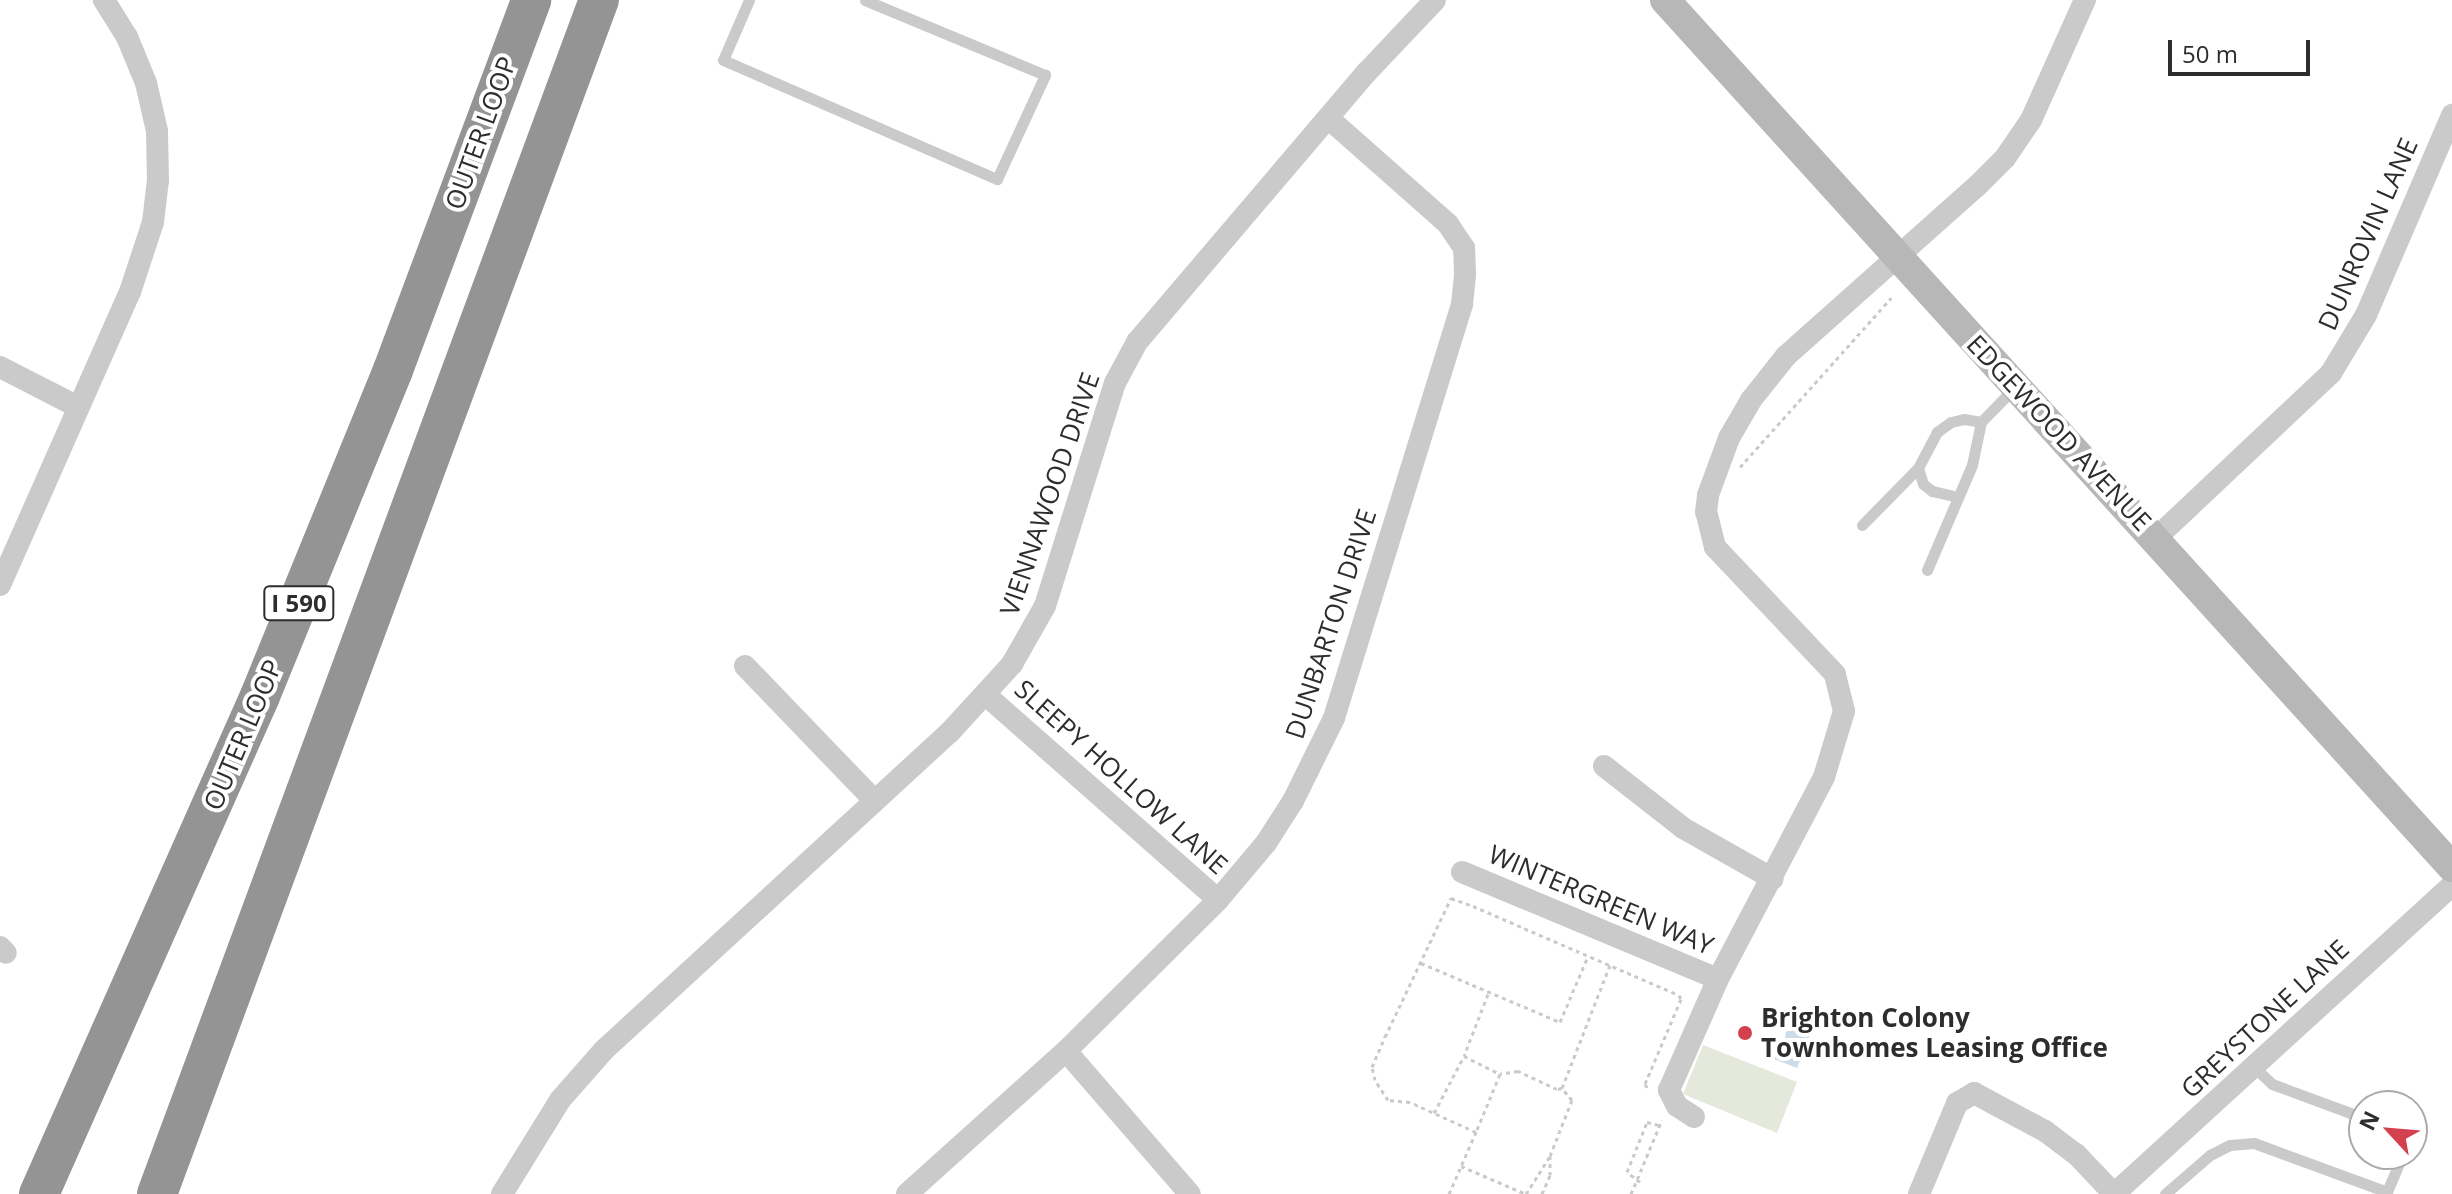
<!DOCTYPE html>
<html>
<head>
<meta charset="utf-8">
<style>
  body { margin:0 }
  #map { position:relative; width:2452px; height:1194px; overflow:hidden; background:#fff; font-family:"Open Sans",sans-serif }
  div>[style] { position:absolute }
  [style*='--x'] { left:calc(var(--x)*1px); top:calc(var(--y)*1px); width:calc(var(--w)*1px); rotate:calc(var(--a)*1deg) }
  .green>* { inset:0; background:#e4e9dc }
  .water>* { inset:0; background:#cadde8 }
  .path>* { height:3px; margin-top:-1.5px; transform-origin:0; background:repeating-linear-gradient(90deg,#cacaca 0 4px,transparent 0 8px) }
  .lane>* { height:11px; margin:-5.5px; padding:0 5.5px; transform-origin:5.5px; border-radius:5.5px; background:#cacaca }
  .street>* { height:22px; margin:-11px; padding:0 11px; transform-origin:11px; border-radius:11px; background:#cacaca }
  .secondary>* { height:30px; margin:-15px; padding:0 15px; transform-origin:15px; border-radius:15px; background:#b7b7b7 }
  .highway>* { height:40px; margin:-20px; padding:0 20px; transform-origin:20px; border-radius:20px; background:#949494 }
  .dots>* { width:22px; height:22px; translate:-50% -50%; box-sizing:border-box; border:4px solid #fff; border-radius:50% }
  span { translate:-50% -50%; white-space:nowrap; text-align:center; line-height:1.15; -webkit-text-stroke:8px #fff; paint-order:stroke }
  .shield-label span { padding:2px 6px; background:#fff; border:2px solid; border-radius:6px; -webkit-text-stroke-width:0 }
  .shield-label { font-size:24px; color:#2d2d2d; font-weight:700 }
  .street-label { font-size:26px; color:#2d2d2d }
  .poi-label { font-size:26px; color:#2d2d2d; font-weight:700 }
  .left { translate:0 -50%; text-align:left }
  .north { position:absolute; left:2348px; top:1090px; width:80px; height:80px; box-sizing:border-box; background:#fff; border:2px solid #ababab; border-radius:50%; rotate:296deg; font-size:22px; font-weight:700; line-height:32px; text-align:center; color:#2d2d2d }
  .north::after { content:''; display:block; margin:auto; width:28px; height:36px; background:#d3414f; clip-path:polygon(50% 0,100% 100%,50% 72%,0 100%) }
  .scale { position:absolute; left:2168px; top:40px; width:142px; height:36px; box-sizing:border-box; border:4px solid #2d2d2d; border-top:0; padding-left:10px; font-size:24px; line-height:28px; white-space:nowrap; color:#2d2d2d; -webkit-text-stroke:6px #fff; paint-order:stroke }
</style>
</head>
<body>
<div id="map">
  <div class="green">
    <div style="clip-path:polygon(1703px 1045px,1797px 1082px,1777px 1133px,1683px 1094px)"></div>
  </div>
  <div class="water">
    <div style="clip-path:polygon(1802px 1023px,1813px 1028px,1797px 1068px,1774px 1059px,1778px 1049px,1784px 1049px,1786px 1032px)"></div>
  </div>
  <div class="path">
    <div style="--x:1740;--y:467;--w:227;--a:-48.2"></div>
    <div style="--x:1421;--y:963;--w:151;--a:23"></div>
    <div style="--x:1560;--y:1022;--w:72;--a:-67"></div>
    <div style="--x:1610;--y:965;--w:132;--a:111.3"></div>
    <div style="--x:1562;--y:1088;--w:5;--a:169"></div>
    <div style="--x:1557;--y:1089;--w:43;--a:-155.2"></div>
    <div style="--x:1518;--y:1071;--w:18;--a:171"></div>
    <div style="--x:1500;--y:1074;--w:63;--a:112.5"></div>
    <div style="--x:1476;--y:1132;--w:72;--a:-155.6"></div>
    <div style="--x:1410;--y:1102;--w:22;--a:-175"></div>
    <div style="--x:1388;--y:1100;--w:24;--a:-123"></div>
    <div style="--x:1375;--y:1080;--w:13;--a:-103"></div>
    <div style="--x:1372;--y:1067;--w:33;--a:-67"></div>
    <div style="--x:1385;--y:1037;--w:154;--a:-64.6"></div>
    <div style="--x:1451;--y:898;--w:23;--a:20"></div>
    <div style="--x:1473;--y:906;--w:224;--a:23.4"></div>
    <div style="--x:1679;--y:995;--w:4;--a:63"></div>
    <div style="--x:1681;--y:999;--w:92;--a:113"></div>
    <div style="--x:1645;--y:1084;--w:6;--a:59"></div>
    <div style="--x:1488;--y:994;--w:66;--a:111.2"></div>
    <div style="--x:1464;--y:1056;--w:40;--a:26.6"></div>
    <div style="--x:1434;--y:1113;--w:64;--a:-62.2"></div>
    <div style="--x:1461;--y:1166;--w:71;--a:23.3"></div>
    <div style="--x:1526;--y:1194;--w:45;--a:-57.7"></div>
    <div style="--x:1640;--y:1182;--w:16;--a:-142"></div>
    <div style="--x:1627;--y:1172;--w:54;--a:-68.2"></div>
    <div style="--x:1647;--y:1122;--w:12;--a:14"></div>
    <div style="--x:1449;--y:1194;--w:68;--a:-66.5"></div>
    <div style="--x:1542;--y:1194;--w:21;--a:-67"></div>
    <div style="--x:1550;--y:1175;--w:19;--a:-90"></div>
    <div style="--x:1550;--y:1156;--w:60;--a:-68.6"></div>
    <div style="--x:1572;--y:1100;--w:16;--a:-130"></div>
    <div style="--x:1631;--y:1194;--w:80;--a:-67.3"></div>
  </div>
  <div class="lane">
    <div style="--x:749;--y:0;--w:65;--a:113.4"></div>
    <div style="--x:723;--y:60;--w:299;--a:23.5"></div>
    <div style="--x:997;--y:179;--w:115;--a:-65.2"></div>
    <div style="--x:1045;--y:75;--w:195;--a:-157.4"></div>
    <div style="--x:1958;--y:497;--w:27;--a:-167"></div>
    <div style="--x:1932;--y:491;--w:11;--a:-142"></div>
    <div style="--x:1923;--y:484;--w:17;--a:-107"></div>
    <div style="--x:1918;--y:468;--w:41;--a:-62.2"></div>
    <div style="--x:1937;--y:432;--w:17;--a:-36"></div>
    <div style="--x:1951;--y:422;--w:13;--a:-13"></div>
    <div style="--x:1964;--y:419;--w:17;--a:10"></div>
    <div style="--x:1862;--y:525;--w:80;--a:-45.5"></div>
    <div style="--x:1927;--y:570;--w:114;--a:-66.8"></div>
    <div style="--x:1972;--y:465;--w:44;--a:-78.2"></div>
    <div style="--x:1981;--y:422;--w:49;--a:-45.8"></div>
    <div style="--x:2255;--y:1068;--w:23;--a:43"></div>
    <div style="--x:2272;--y:1084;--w:98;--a:20.3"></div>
    <div style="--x:2165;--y:1194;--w:60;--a:-40.9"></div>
    <div style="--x:2210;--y:1155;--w:22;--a:-27"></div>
    <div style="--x:2230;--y:1145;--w:24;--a:-5"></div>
    <div style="--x:2254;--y:1143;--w:142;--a:20.2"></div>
    <div style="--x:2386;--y:1194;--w:43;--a:-67"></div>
  </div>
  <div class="street">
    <div style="--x:0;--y:367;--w:88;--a:27.1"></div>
    <div style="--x:2156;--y:538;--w:241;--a:-43.3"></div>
    <div style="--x:2331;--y:373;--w:68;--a:-58.9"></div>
    <div style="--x:2366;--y:315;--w:218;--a:-66.7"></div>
    <div style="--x:0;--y:585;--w:321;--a:-66.1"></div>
    <div style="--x:130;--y:292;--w:74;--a:-71.8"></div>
    <div style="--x:153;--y:222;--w:42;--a:-83.2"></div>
    <div style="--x:158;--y:180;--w:49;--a:-91.2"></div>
    <div style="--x:157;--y:131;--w:49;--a:-102.9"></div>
    <div style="--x:146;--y:83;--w:50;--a:-112.4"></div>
    <div style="--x:127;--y:37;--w:44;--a:-121.9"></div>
    <div style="--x:745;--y:666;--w:187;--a:46.1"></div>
    <div style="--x:987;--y:696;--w:308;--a:41.4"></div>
    <div style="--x:1604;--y:766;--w:100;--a:38.1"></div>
    <div style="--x:1683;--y:828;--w:103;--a:29.5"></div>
    <div style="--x:1462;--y:872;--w:277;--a:22.7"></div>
    <div style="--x:0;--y:947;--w:8;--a:45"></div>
    <div style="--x:1066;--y:1051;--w:189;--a:49.1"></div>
    <div style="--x:1694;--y:1117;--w:20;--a:-147"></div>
    <div style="--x:1677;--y:1106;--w:18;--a:-117"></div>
    <div style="--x:1669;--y:1090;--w:121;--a:-66.2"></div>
    <div style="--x:1718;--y:979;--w:228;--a:-62.3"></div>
    <div style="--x:1824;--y:777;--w:69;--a:-73.1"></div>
    <div style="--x:1844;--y:711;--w:38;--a:-104"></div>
    <div style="--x:1835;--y:674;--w:175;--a:-133.4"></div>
    <div style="--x:1715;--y:547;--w:36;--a:-104"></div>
    <div style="--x:1706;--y:512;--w:17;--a:-83"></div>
    <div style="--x:1708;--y:495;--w:61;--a:-69.8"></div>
    <div style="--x:1729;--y:438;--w:44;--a:-59.9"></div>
    <div style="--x:1751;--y:400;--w:56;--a:-51.5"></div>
    <div style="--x:1786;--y:356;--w:256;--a:-41.7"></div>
    <div style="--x:1977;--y:186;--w:40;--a:-45"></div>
    <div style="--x:2005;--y:158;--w:46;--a:-55.6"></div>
    <div style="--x:2031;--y:120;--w:132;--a:-65.8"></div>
    <div style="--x:502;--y:1194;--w:110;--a:-58.3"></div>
    <div style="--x:560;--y:1100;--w:67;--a:-48.7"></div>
    <div style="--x:604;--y:1050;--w:470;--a:-42.6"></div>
    <div style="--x:950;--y:732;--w:92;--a:-47.6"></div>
    <div style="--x:1012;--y:664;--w:67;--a:-60.4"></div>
    <div style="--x:1045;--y:606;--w:234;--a:-72.6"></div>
    <div style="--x:1115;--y:383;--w:47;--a:-61.8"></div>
    <div style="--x:1137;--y:342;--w:355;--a:-49.6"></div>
    <div style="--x:1367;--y:72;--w:99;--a:-46.6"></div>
    <div style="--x:907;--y:1194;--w:214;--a:-42"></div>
    <div style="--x:1066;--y:1051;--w:214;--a:-44.8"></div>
    <div style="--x:1218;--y:900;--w:75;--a:-49.9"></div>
    <div style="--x:1266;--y:843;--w:50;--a:-57.3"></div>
    <div style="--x:1293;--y:801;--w:93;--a:-63.7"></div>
    <div style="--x:1334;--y:718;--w:433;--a:-72.8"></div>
    <div style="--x:1462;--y:304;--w:30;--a:-84"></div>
    <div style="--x:1465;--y:274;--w:26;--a:-92"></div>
    <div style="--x:1464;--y:248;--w:29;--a:-124"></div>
    <div style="--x:1448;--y:224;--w:160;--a:-138.5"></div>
    <div style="--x:1919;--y:1194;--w:99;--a:-67.3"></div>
    <div style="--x:1957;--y:1103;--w:20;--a:-30"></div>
    <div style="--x:1974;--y:1093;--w:81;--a:28.2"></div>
    <div style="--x:2045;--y:1131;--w:39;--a:37"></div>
    <div style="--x:2076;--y:1154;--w:55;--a:46.5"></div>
    <div style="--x:2114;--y:1194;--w:458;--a:-42.4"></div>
  </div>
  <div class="secondary">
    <div style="--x:1665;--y:0;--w:1171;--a:47.77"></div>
  </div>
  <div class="highway">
    <div style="--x:39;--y:1194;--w:545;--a:-66.07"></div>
    <div style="--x:260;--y:696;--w:352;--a:-67.8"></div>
    <div style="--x:393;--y:370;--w:395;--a:-69.5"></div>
    <div style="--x:157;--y:1194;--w:1273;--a:-69.69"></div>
  </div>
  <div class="dots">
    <div style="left:1745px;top:1033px;background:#d3414f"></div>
  </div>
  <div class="shield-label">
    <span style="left:299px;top:603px">I 590</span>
  </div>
  <div class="street-label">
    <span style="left:481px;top:133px;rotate:-70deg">OUTER LOOP</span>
    <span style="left:2368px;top:234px;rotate:-66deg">DUNROVIN LANE</span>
    <span style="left:2059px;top:433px;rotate:47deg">EDGEWOOD AVENUE</span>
    <span style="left:1050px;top:494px;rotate:-71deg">VIENNAWOOD DRIVE</span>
    <span style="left:1331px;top:624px;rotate:-72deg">DUNBARTON DRIVE</span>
    <span style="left:243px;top:735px;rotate:-67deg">OUTER LOOP</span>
    <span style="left:1121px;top:777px;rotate:42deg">SLEEPY HOLLOW LANE</span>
    <span style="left:1601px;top:900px;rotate:23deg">WINTERGREEN WAY</span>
    <span style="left:2265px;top:1019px;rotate:-43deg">GREYSTONE LANE</span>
  </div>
  <div class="poi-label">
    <span class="left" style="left:1761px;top:1033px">Brighton Colony<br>Townhomes Leasing Office</span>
  </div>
  <div class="north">N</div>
  <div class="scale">50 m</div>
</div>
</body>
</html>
